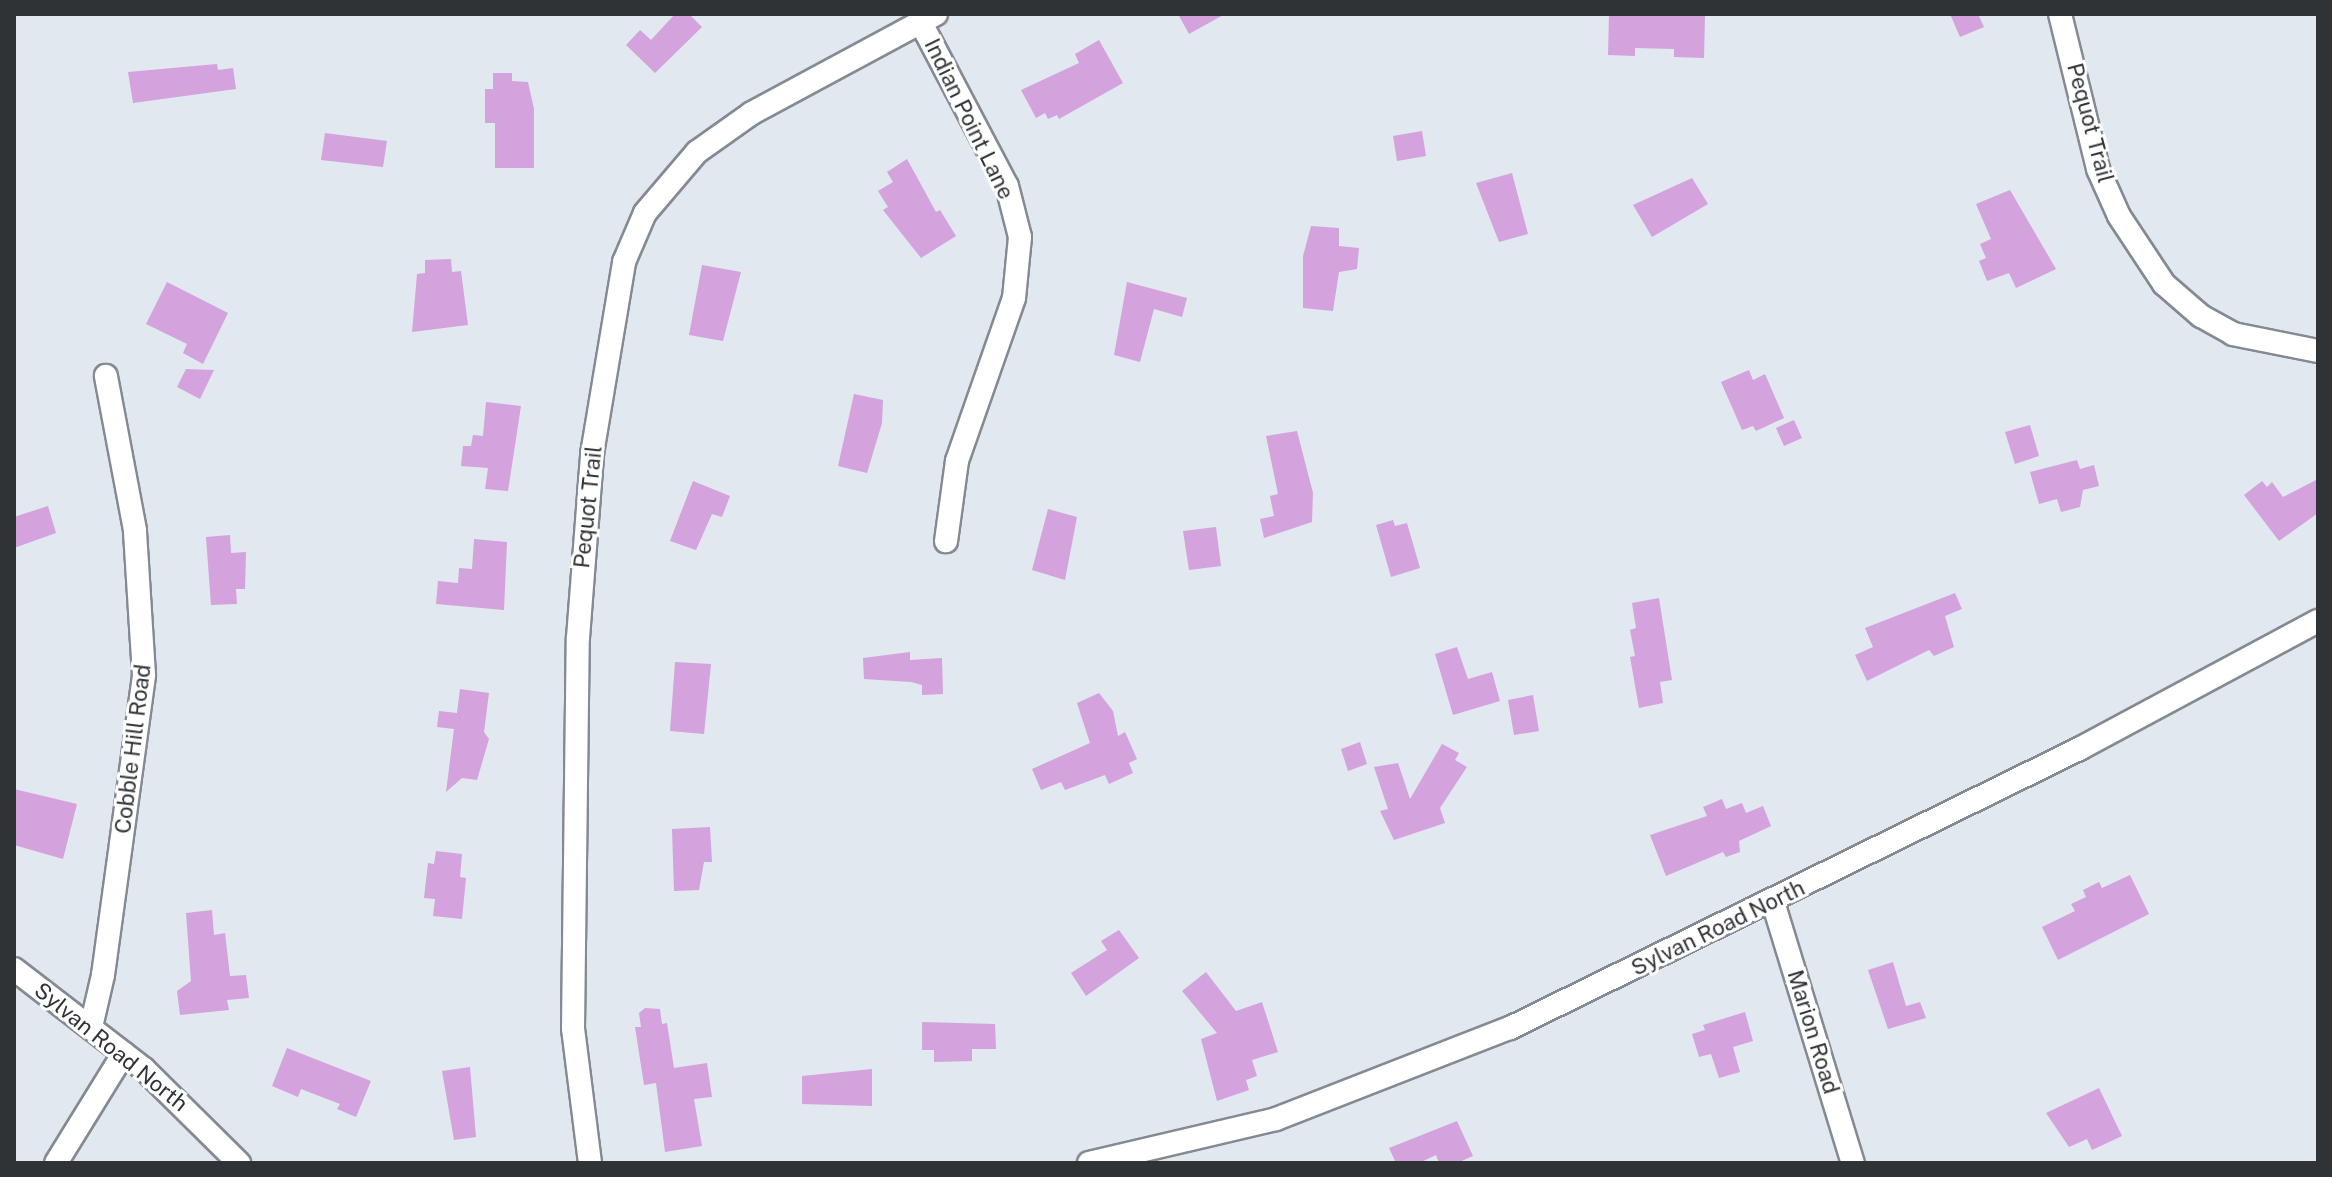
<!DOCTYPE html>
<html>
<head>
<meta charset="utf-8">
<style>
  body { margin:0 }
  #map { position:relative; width:2332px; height:1177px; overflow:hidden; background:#e1e8f0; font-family:"Public Sans",sans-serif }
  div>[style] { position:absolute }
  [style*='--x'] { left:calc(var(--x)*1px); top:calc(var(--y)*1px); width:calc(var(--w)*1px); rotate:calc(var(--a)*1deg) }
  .building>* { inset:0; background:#d4a2dc }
  .roads { filter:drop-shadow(2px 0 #848a92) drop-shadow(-2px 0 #848a92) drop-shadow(0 2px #848a92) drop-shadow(0 -2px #848a92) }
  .minor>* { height:22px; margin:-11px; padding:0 11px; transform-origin:11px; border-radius:11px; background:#fff }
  span { translate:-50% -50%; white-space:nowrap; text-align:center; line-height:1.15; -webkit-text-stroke:6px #fff; paint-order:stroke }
  .street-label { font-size:22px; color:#303336 }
  .frame { position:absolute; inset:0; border:16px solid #303336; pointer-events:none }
</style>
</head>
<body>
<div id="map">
  <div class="building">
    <div style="clip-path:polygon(675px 14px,689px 14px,702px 27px,655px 73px,626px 45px,640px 30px,651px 40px)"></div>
    <div style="clip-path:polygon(1178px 14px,1225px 14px,1189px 34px)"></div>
    <div style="clip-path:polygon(1609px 14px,1705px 15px,1704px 58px,1674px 57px,1674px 49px,1635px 48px,1635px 56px,1608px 55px)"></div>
    <div style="clip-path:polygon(1950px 14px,1978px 14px,1984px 27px,1960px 37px)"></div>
    <div style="clip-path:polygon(1099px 40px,1123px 83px,1059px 119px,1057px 115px,1048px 119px,1045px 113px,1036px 118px,1021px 90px,1079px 63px,1075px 54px)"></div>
    <div style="clip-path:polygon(217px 64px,218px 70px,233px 68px,236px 89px,133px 103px,128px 72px)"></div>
    <div style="clip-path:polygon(493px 73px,512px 73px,512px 81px,528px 82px,534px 109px,534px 168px,495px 168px,495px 123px,485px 123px,485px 89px,493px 89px)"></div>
    <div style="clip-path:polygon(1422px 131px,1426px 156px,1397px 161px,1393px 136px)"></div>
    <div style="clip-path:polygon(325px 133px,387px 141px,383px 167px,321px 160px)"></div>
    <div style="clip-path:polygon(907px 159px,936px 212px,940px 210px,956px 236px,921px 258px,883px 210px,888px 207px,878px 191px,893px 182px,887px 172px)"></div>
    <div style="clip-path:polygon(1512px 173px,1528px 234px,1499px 242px,1476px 183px)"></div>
    <div style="clip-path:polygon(1692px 178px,1708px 204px,1652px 237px,1633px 205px)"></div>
    <div style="clip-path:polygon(2010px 190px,2056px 269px,2016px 288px,2009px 273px,1987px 281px,1979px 261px,1986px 258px,1980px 244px,1991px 239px,1976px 204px)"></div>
    <div style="clip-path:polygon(1311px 226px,1339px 228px,1339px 246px,1359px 248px,1357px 269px,1339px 272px,1333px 311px,1303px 308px,1303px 256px)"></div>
    <div style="clip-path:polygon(451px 259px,452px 272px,461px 271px,468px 325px,412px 332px,417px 274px,425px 273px,425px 260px)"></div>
    <div style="clip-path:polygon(702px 265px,741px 272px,723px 341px,689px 335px)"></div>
    <div style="clip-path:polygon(167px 282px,228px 313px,203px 364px,183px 353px,187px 344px,146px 324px)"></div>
    <div style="clip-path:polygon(1127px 282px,1187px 298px,1182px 317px,1154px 309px,1140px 362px,1114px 355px)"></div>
    <div style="clip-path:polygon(186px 369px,214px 370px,200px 399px,177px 387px)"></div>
    <div style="clip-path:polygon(1749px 370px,1753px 380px,1765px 374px,1784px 418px,1756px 431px,1753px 426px,1742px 430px,1721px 382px)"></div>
    <div style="clip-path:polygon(854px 394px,883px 400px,882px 423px,867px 473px,838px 466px)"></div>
    <div style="clip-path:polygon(486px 402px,521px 406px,508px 491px,485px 489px,488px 468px,461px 466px,463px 446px,471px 446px,473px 435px,483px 436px)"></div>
    <div style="clip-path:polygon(1794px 420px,1802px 438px,1784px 446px,1776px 428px)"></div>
    <div style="clip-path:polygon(2030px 425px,2039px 456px,2015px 464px,2005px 432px)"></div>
    <div style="clip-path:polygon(1297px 431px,1313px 493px,1312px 522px,1264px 538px,1260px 519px,1274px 516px,1270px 496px,1278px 494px,1266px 436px)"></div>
    <div style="clip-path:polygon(2077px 460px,2080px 469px,2094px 465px,2099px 486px,2083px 490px,2080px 507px,2061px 512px,2057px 499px,2039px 504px,2030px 472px)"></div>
    <div style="clip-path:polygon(2318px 479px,2318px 513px,2279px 541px,2244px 495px,2262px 481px,2267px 487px,2272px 482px,2283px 497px)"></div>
    <div style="clip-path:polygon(693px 481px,730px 496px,722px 517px,712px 514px,696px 550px,670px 541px)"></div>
    <div style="clip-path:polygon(48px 506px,56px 533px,14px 548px,14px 517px)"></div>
    <div style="clip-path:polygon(1048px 509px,1077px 517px,1065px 580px,1032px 570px)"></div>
    <div style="clip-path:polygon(1393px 520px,1395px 526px,1407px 523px,1420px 568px,1391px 577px,1376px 525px)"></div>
    <div style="clip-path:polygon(1216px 527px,1221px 566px,1189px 570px,1183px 531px)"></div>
    <div style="clip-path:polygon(230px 535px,231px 553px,246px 552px,245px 589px,236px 589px,237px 604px,211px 605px,206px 537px)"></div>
    <div style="clip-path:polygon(474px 539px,507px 542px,504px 610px,436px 604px,438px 581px,458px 583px,459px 568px,472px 569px)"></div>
    <div style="clip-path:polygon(1955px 593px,1962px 609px,1945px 616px,1954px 647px,1934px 656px,1929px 650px,1867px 681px,1855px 655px,1873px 647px,1865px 628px)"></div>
    <div style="clip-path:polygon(1659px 598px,1672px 680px,1660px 682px,1663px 703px,1639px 708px,1630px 657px,1635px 656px,1630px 630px,1636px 628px,1632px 603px)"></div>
    <div style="clip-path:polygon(1457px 647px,1468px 679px,1492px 672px,1500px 701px,1453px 715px,1435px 654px)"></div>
    <div style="clip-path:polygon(910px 652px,910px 660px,942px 658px,943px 694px,922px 695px,922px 685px,911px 682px,864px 679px,863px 658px)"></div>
    <div style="clip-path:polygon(675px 662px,711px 664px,704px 734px,670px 731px)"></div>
    <div style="clip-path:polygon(460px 689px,489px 693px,484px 732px,489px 739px,477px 780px,462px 778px,446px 792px,454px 729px,437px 727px,439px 711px,457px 713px)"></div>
    <div style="clip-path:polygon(1099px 693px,1113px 711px,1118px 736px,1125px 732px,1137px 759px,1129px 763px,1133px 773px,1109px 784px,1105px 775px,1065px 790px,1061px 782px,1041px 790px,1032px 769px,1090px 743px,1077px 703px)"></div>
    <div style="clip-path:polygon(1533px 695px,1539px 731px,1514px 735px,1508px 700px)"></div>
    <div style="clip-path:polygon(1360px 742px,1367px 764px,1348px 771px,1341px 749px)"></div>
    <div style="clip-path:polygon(1442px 744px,1459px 753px,1455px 760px,1467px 767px,1440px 808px,1445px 823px,1394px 840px,1380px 811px,1388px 809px,1374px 767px,1398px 763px,1410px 799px)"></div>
    <div style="clip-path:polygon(14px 789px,77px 804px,63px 859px,14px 845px)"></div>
    <div style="clip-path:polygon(1722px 799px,1726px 809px,1742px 803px,1746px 813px,1763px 806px,1771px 826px,1739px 841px,1740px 852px,1726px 857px,1723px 852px,1666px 876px,1650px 835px,1707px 816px,1703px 807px)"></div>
    <div style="clip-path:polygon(710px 827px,712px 862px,704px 862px,699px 890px,674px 891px,672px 829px)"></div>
    <div style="clip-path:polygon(436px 851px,462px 854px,460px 877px,466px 878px,462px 919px,433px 916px,435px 899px,424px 898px,428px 863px,434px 864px)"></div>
    <div style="clip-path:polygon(2130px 875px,2149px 914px,2058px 960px,2042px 927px,2075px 911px,2071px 904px,2086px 897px,2083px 890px,2099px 882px,2102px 888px)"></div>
    <div style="clip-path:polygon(212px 910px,214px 935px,225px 933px,230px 976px,246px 975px,249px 998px,227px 1000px,229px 1010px,180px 1015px,177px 991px,191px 981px,186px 913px)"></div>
    <div style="clip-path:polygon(1119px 930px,1139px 958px,1086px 996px,1071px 973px,1107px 950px,1101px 941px)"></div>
    <div style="clip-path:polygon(1893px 962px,1906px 1006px,1920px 1002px,1926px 1018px,1888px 1029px,1868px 970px)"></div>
    <div style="clip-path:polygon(1206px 972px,1236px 1011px,1262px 1002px,1278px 1052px,1252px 1060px,1257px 1076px,1246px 1080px,1249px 1090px,1217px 1101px,1201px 1039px,1217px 1033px,1182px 991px)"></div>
    <div style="clip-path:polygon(645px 1008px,660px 1009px,662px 1024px,667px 1023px,674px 1068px,707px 1063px,712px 1097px,694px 1099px,702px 1146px,665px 1152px,656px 1083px,644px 1085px,635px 1027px,641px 1027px,639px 1013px)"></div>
    <div style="clip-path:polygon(1745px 1012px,1753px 1041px,1733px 1047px,1740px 1072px,1719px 1078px,1711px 1054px,1699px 1057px,1692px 1034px,1705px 1030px,1703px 1025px)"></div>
    <div style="clip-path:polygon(922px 1022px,995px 1024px,996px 1049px,972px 1049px,972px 1061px,934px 1062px,934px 1050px,922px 1050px)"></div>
    <div style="clip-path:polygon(287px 1048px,371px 1081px,356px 1117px,337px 1109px,340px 1104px,301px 1089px,298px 1097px,272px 1086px)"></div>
    <div style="clip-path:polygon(470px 1067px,476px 1137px,454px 1140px,442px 1071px)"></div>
    <div style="clip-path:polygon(872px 1069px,872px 1106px,802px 1104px,802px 1076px)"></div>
    <div style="clip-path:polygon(2099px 1088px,2122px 1136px,2092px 1150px,2087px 1139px,2069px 1147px,2046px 1113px)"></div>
    <div style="clip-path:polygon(1457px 1121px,1473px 1156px,1457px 1163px,1439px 1163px,1436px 1155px,1419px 1163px,1396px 1163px,1389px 1148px)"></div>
  </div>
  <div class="roads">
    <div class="minor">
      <div style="--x:2060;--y:14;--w:160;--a:76.2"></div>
      <div style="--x:2098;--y:169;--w:51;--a:65.9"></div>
      <div style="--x:2119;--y:216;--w:82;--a:56.5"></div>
      <div style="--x:2164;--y:284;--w:49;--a:40.9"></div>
      <div style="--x:2201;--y:316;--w:37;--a:29"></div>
      <div style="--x:2233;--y:334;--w:87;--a:11.3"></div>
      <div style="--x:921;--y:23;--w:184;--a:62.2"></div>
      <div style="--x:1007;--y:186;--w:53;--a:75.7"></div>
      <div style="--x:1020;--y:237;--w:61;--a:95.6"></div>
      <div style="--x:1014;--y:298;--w:173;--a:109.3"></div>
      <div style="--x:957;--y:461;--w:81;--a:97.8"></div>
      <div style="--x:1773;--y:902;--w:273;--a:73"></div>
      <div style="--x:14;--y:969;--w:164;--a:37.6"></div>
      <div style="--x:144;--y:1069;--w:134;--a:44.7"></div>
      <div style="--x:91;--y:1027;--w:53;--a:-77"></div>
      <div style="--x:103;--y:975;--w:303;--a:-82.2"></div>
      <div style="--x:144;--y:675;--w:145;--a:-93.6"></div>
      <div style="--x:135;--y:530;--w:157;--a:-100.7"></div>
      <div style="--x:56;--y:1163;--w:129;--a:-58.3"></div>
      <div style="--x:590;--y:1163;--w:136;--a:-97.2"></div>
      <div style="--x:573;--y:1028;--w:390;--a:-89.3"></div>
      <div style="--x:578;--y:638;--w:185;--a:-85.6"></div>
      <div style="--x:592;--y:454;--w:195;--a:-80.5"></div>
      <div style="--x:624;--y:262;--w:53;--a:-66.8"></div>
      <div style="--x:645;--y:213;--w:80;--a:-49.6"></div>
      <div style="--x:697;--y:152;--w:67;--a:-35.3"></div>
      <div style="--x:752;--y:113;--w:209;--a:-28.3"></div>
      <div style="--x:1089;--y:1163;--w:192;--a:-13.2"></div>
      <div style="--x:1276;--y:1119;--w:251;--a:-21.3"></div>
      <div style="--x:1510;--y:1028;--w:634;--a:-26.12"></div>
      <div style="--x:2079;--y:749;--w:271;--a:-28.2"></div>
    </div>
  </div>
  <div class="street-label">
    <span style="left:969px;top:119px;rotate:64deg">Indian Point Lane</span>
    <span style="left:2090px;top:123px;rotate:75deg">Pequot Trail</span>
    <span style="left:588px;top:507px;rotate:-84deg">Pequot Trail</span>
    <span style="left:133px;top:749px;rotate:-83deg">Cobble Hill Road</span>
    <span style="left:1718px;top:928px;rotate:-26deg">Sylvan Road North</span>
    <span style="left:1813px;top:1032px;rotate:73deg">Marion Road</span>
    <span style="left:111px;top:1047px;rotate:39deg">Sylvan Road North</span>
  </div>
  <div class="frame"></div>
</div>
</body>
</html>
